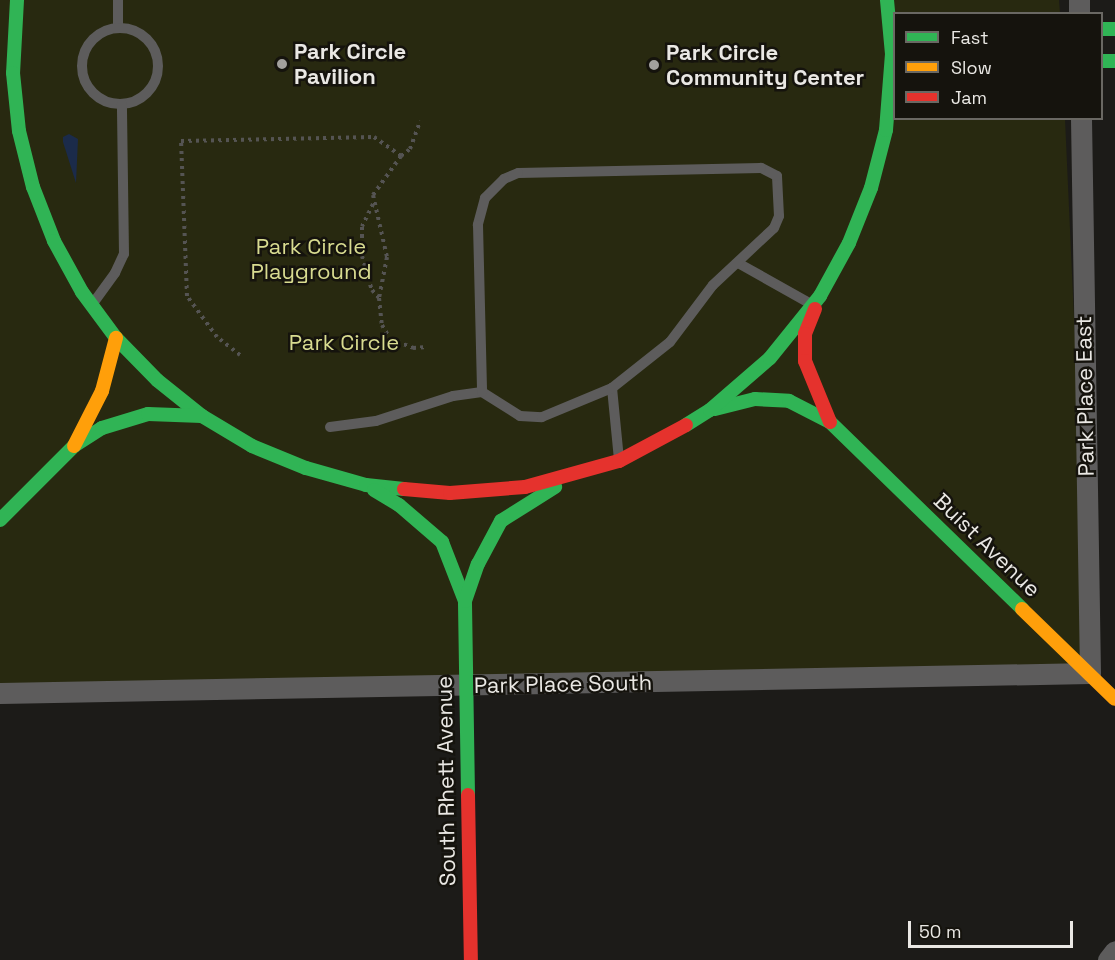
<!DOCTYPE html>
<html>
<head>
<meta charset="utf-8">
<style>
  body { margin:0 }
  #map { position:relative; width:1115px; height:960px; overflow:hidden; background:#1c1b18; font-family:"Space Grotesk",sans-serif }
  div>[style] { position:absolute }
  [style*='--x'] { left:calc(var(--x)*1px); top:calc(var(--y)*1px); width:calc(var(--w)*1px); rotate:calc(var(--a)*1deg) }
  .green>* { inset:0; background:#282910 }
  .water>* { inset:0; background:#1b2b4a }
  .path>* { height:4px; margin-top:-2px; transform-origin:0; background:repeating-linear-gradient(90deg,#555453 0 3px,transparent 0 7.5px) }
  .lane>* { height:10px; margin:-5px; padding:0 5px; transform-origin:5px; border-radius:5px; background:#5d5c5c }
  .lane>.ring { margin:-5px; padding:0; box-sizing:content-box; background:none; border:10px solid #5d5c5c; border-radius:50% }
  .street>* { height:21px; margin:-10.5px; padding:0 10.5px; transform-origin:10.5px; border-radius:10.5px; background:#5d5c5c }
  .fast>* { height:14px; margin:-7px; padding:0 7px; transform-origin:7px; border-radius:7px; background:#30b455 }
  .slow>* { height:14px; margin:-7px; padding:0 7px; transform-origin:7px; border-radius:7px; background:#ff9f0a }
  .jam>* { height:14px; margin:-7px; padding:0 7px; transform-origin:7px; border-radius:7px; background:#e5322d }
  .dots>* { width:16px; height:16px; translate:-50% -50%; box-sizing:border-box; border:3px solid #15130d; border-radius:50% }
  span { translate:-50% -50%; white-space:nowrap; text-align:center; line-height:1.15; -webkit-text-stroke:5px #15130d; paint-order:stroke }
  .poi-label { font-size:22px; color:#eae8e4; font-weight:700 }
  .left { translate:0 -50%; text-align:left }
  .park-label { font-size:22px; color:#d8db90 }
  .street-label { font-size:22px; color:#eae8e4 }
  .legend { position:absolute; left:893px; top:12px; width:210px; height:108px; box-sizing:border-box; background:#15130d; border:2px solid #6a6863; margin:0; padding:8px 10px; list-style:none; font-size:18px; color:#eae8e4 }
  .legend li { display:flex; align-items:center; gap:12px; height:30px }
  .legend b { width:30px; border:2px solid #6a6863 }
  .scale { position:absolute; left:908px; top:921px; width:165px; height:27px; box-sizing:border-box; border:3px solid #eae8e4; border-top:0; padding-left:8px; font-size:18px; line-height:21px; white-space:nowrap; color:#eae8e4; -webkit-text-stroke:4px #15130d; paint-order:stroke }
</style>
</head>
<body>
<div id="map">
  <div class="green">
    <div style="clip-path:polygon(0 0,1059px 0,1060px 13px,894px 14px,894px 118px,1065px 119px,1090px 673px,0 692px)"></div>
  </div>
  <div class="water">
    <div style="clip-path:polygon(69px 134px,78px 139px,76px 183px,63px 142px,63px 137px)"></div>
  </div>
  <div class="path">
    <div style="--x:401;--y:156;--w:11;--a:-38"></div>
    <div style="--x:410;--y:149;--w:30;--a:-70"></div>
    <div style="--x:373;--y:204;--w:25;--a:116"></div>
    <div style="--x:362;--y:227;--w:29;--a:90"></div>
    <div style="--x:362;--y:256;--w:35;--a:74"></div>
    <div style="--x:372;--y:290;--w:11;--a:49"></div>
    <div style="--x:240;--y:355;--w:29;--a:-142"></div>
    <div style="--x:217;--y:337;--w:51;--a:-126.2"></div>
    <div style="--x:187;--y:296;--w:155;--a:-92.2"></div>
    <div style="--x:181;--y:141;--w:193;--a:-1.2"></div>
    <div style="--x:374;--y:137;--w:33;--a:35"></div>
    <div style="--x:401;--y:156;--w:48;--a:125.7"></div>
    <div style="--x:373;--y:195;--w:64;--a:77.3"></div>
    <div style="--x:387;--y:257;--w:42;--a:101"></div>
    <div style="--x:379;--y:298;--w:27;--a:84"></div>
    <div style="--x:382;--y:325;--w:16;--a:60"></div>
    <div style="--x:390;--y:339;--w:25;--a:21"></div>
    <div style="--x:413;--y:348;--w:14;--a:-4"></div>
  </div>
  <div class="lane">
    <div style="--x:118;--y:0;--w:28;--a:90"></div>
    <div class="ring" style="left:82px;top:28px;width:66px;height:66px"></div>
    <div style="--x:738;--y:263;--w:84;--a:29.3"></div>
    <div style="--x:94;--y:302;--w:36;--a:-54"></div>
    <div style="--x:115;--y:273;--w:21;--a:-65"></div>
    <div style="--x:124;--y:254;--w:150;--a:-90.8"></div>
    <div style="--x:612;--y:388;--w:71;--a:84.4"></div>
    <div style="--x:330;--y:427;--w:46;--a:-7.4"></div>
    <div style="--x:376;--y:421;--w:81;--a:-18"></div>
    <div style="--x:453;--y:396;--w:29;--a:-8"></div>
    <div style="--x:482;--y:392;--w:45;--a:32.3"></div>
    <div style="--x:520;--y:416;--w:22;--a:3"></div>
    <div style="--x:542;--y:417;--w:76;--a:-22.5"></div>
    <div style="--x:612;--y:388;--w:74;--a:-38.4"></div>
    <div style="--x:670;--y:342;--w:71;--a:-53"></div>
    <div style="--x:713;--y:285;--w:83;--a:-43.1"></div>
    <div style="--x:774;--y:228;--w:13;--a:-67"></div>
    <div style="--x:779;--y:216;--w:40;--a:-92.9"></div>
    <div style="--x:777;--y:176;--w:18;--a:-153"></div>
    <div style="--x:761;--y:168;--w:243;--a:178.8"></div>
    <div style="--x:518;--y:173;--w:15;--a:157"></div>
    <div style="--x:504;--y:179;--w:27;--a:135"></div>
    <div style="--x:485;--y:198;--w:28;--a:105"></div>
    <div style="--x:478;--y:225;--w:167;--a:88.6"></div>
  </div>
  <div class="street">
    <div style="--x:1079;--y:0;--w:14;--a:90"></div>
    <div style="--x:0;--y:693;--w:1090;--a:-1.05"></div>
    <div style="--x:1090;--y:673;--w:555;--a:-90.93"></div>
    <div style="--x:1108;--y:960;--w:11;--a:-52"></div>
  </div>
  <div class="fast">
    <div style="--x:17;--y:0;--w:73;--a:93.1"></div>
    <div style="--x:13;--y:73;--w:58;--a:84.1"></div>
    <div style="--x:19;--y:131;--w:58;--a:76"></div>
    <div style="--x:33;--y:187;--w:58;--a:68.7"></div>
    <div style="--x:54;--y:241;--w:58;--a:61.2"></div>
    <div style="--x:82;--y:292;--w:57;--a:53.5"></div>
    <div style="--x:116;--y:338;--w:59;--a:45.7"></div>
    <div style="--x:157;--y:380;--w:58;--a:38.7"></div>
    <div style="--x:202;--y:416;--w:58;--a:31"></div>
    <div style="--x:252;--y:446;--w:58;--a:22.2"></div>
    <div style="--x:306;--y:468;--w:62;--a:15.8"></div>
    <div style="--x:366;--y:485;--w:38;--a:6"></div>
    <div style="--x:1102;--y:29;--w:13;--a:0"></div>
    <div style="--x:1102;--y:61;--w:13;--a:0"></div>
    <div style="--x:715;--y:409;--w:41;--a:-14"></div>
    <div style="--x:755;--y:399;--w:34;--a:3"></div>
    <div style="--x:789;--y:401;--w:46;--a:27.1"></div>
    <div style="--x:830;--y:422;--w:268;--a:44.2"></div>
    <div style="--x:686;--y:425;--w:28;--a:-32"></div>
    <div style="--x:710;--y:410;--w:79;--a:-40.9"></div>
    <div style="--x:770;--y:358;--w:80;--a:-51.1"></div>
    <div style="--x:820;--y:296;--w:60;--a:-61.3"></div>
    <div style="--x:849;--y:243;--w:59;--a:-68.2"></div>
    <div style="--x:871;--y:188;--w:60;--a:-75.5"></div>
    <div style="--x:886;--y:130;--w:76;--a:-85.5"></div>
    <div style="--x:892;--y:54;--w:54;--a:-95.3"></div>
    <div style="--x:374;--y:490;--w:29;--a:31"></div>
    <div style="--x:399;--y:505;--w:57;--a:40.7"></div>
    <div style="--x:442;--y:542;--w:63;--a:68.7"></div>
    <div style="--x:0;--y:520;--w:105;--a:-45"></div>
    <div style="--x:74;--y:446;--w:33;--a:-33"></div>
    <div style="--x:102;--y:428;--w:48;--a:-16.9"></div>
    <div style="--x:148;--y:414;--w:54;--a:2.1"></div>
    <div style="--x:468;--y:795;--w:194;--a:-90.9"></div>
    <div style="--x:465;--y:601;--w:39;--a:-71"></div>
    <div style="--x:478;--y:564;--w:49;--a:-61.9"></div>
    <div style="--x:501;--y:521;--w:64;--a:-32.2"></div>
  </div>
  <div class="slow">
    <div style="--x:74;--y:446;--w:62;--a:-63"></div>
    <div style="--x:102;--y:391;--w:55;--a:-75.2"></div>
    <div style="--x:1022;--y:609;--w:129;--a:44.1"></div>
  </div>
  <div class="jam">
    <div style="--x:815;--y:309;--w:27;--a:112"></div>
    <div style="--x:805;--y:334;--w:27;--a:90"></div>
    <div style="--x:805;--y:361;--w:66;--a:67.7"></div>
    <div style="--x:404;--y:489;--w:46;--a:5"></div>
    <div style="--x:450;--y:493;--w:75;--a:-4.6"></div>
    <div style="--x:525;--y:487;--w:98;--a:-15.5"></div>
    <div style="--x:619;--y:461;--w:76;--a:-28.2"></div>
    <div style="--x:468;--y:795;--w:165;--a:89"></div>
  </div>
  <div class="dots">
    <div style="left:282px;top:64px;background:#a2a09d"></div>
    <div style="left:654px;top:65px;background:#a2a09d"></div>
  </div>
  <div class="poi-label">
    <span class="left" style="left:294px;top:64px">Park Circle<br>Pavilion</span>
    <span class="left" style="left:666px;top:65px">Park Circle<br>Community Center</span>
  </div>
  <div class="park-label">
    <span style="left:311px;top:259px">Park Circle<br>Playground</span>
    <span style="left:344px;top:343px">Park Circle</span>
  </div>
  <div class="street-label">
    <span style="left:1085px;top:396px;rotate:-91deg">Park Place East</span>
    <span style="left:987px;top:545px;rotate:44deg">Buist Avenue</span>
    <span style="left:563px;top:684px;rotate:-1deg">Park Place South</span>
    <span style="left:446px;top:781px;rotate:-91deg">South Rhett Avenue</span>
  </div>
  <ul class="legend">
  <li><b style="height:8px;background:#30b455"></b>Fast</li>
  <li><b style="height:8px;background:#ff9f0a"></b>Slow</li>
  <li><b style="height:8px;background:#e5322d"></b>Jam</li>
  </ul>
  <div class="scale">50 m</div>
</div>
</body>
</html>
